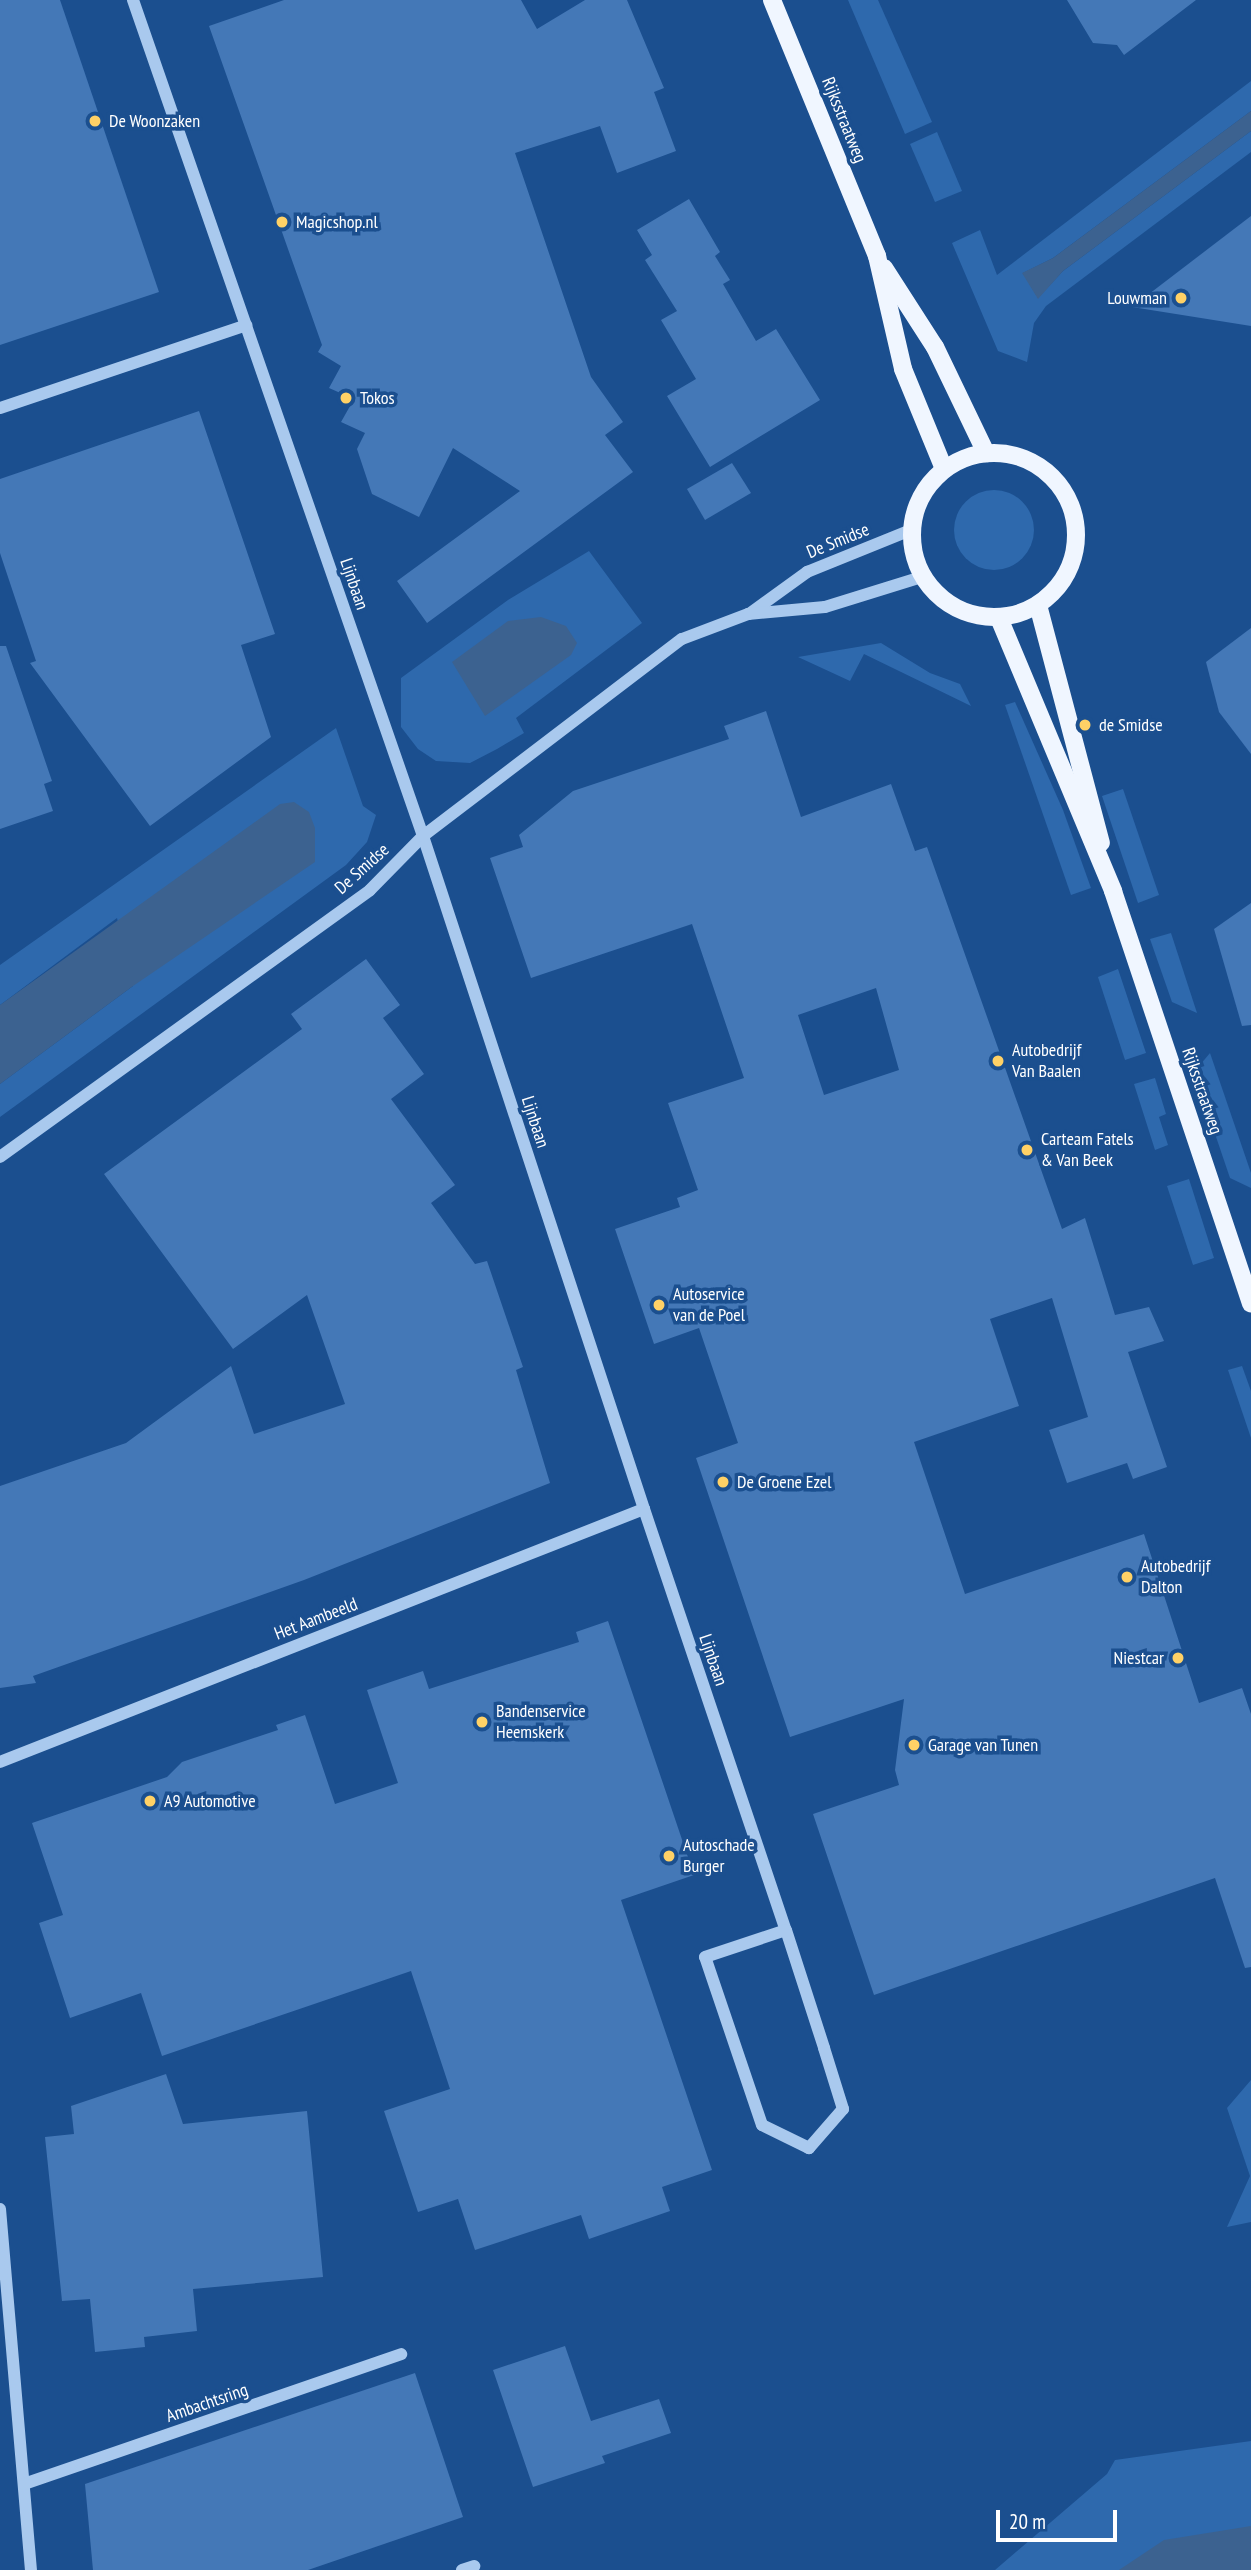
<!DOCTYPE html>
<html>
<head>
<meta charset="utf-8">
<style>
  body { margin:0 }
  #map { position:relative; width:1251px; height:2570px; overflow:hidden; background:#1b4f8f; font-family:"PT Sans Narrow",sans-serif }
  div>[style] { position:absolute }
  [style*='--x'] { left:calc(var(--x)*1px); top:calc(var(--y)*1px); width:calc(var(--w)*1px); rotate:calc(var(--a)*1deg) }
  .green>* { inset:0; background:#2e69ad }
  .round { border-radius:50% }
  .water>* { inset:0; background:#3c6290 }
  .building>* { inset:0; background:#4478b7 }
  .minor>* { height:12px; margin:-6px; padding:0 6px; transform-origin:6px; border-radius:6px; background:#a9c9ee }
  .major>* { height:18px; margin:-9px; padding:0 9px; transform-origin:9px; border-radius:9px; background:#f0f6ff }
  .major>.ring { margin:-9px; padding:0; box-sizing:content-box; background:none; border:18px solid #f0f6ff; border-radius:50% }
  .dots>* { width:19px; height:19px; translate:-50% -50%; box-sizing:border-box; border:4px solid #1b4f8f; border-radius:50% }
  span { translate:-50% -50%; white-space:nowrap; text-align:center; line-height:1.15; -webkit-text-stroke:7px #1b4f8f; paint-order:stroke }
  .street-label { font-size:18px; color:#fff }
  .poi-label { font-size:18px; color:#fff }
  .left { translate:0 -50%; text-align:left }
  .right { translate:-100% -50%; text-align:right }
  .scale { position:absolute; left:996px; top:2510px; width:121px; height:32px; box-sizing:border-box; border:4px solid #fff; border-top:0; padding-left:9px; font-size:21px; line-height:24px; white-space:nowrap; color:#fff; -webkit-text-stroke:5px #1b4f8f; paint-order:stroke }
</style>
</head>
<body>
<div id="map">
  <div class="green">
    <div style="clip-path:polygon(848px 0,878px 0,932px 122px,905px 134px)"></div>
    <div style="clip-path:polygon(1251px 81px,1251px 111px,1053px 258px,1023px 273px,1038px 298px,1063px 271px,1251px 131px,1251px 152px,1046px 306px,1034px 323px,1027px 362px,998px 351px,952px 243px,980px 230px,997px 275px)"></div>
    <div style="clip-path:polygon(937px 132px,962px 191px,935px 202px,910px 144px)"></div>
    <div class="round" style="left:954px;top:490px;width:80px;height:80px"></div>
    <div style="clip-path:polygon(589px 551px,642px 623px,516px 718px,524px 733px,497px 749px,470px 763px,436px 761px,418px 749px,401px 727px,401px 678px,508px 600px)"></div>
    <div style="clip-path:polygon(881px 643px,930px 673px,960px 684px,971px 706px,864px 654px,850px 681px,798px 657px)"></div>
    <div style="clip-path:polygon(1015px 702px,1063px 810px,1091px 888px,1071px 895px,1005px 705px)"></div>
    <div style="clip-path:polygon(336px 728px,363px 806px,376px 815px,367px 842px,346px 865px,0 1117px,0 1084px,133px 986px,117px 918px,0 1005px,0 965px)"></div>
    <div style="clip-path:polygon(1123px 789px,1159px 895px,1138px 903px,1102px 796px)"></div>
    <div style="clip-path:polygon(1171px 933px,1197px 1013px,1172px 1002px,1150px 939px)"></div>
    <div style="clip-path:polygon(1118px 969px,1146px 1053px,1125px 1060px,1098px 977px)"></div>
    <div style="clip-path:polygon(1210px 1053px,1251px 1173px,1251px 1188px,1230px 1178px,1194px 1072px)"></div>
    <div style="clip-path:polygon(1155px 1078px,1166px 1114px,1159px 1117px,1168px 1145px,1155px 1150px,1134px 1084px)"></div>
    <div style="clip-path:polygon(1189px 1179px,1214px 1258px,1193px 1265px,1167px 1186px)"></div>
    <div style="clip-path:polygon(1242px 1366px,1251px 1391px,1251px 1438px,1228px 1370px)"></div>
    <div style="clip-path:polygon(1251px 2080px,1251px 2222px,1227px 2227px,1250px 2176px,1227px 2108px)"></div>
    <div style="clip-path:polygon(1251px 2441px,1251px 2570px,995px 2570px,1107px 2474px,1115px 2460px)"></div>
  </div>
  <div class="water">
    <div style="clip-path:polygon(1251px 111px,1251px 131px,1063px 271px,1038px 299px,1022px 273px,1053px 258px)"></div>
    <div style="clip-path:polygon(541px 617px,566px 626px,577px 643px,571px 655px,485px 716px,452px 662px,508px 621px)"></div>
    <div style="clip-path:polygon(294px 802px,309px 812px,315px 828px,315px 862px,133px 986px,0 1084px,0 1005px,280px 804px)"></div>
    <div style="clip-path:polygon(1251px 2526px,1251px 2570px,1119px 2570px,1164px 2540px)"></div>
  </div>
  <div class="building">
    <div style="clip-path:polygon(0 0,60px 0,159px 292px,0 345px)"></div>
    <div style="clip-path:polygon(284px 0,521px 0,537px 29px,585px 0,627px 0,664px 88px,654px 92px,676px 151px,617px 173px,600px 126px,515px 153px,591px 377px,623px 422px,605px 435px,633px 472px,427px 623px,397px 581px,520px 491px,453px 448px,419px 517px,372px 494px,357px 449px,365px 433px,341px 422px,354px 399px,329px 388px,341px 366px,318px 352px,322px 345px,209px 26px)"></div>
    <div style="clip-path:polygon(1067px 0,1196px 0,1124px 55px,1117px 45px,1093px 43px)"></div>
    <div style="clip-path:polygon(689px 199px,720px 252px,715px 256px,730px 280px,723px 284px,756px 341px,776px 329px,820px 400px,710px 467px,667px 396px,696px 379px,661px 320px,677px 311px,645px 260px,652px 255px,637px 230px)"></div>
    <div style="clip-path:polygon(1251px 216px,1251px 326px,1132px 307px)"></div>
    <div style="clip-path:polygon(199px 411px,275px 634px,241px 645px,271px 737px,150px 826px,30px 663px,36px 661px,0 553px,0 479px)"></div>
    <div style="clip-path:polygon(732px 463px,751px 493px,705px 520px,687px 489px)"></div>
    <div style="clip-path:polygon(1251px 628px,1251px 754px,1219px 712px,1206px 662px)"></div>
    <div style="clip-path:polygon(0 646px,6px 646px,52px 781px,44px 784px,53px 811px,0 829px)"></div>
    <div style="clip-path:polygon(evenodd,766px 711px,801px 817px,891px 784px,915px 851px,927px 847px,1062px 1229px,1085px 1218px,1115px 1315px,1149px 1307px,1164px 1341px,1128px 1352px,1167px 1467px,1133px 1479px,1127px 1463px,1067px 1483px,1049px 1430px,1088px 1417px,1052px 1298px,990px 1319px,1019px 1406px,914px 1442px,965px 1594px,1144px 1534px,1199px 1703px,1242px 1688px,1251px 1714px,1251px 1967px,1245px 1968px,1215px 1878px,874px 1995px,813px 1814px,899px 1785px,895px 1770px,904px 1699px,790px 1737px,696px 1458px,738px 1443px,699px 1328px,654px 1344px,615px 1229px,680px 1207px,677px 1198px,698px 1190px,668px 1103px,744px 1078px,692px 924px,531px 978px,490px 858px,523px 847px,519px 835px,573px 791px,729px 739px,724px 726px,766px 711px,876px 988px,899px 1070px,824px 1095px,798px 1015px,876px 988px)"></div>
    <div style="clip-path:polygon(1251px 903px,1251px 1025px,1242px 1026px,1214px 929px)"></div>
    <div style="clip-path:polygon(366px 959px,400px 1005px,383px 1018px,424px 1074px,391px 1099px,455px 1185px,431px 1203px,475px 1264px,487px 1261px,523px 1367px,516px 1370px,550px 1483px,304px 1580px,33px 1676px,36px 1683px,0 1688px,0 1486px,126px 1443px,231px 1366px,254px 1434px,345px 1404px,307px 1295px,233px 1349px,104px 1174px,302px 1029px,291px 1014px)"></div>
    <div style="clip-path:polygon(608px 1621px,694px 1875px,621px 1900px,712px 2170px,662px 2187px,670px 2211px,589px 2239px,581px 2215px,475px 2250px,458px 2199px,418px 2212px,384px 2111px,450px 2089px,411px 1971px,162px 2056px,141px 1993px,70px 2018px,39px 1923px,63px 1915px,32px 1823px,167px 1777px,182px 1762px,278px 1730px,276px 1725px,305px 1715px,335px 1804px,398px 1783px,367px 1690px,423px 1671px,429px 1689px,579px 1642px,576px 1632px)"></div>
    <div style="clip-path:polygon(166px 2074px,183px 2124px,307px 2111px,323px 2277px,193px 2289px,197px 2331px,144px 2337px,145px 2347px,95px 2352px,90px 2299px,62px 2301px,45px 2137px,74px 2134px,71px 2106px)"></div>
    <div style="clip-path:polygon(565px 2346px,591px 2421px,659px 2399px,671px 2433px,602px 2456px,605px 2463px,533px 2487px,493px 2370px)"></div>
    <div style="clip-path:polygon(415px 2373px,463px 2517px,308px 2570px,93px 2570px,85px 2484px)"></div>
  </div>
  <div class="minor">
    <div style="--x:133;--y:0;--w:885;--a:70.87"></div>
    <div style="--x:423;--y:836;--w:708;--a:71.82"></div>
    <div style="--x:644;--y:1509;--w:444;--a:71.4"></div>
    <div style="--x:786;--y:1930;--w:124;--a:72.1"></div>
    <div style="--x:824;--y:2048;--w:64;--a:72.7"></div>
    <div style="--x:843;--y:2109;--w:52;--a:131.1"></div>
    <div style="--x:809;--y:2148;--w:52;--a:-153.9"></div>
    <div style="--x:762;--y:2125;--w:177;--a:-108.7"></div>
    <div style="--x:705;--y:1957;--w:85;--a:-18.4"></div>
    <div style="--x:0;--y:408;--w:260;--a:-18.6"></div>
    <div style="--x:749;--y:614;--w:72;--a:-35.9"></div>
    <div style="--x:807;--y:572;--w:112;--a:-22"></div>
    <div style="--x:0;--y:1157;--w:456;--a:-35.8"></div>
    <div style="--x:370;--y:890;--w:76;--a:-45.5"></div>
    <div style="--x:423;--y:836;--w:325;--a:-37.3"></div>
    <div style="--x:682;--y:639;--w:71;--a:-20.7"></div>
    <div style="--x:748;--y:614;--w:77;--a:-5.2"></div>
    <div style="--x:825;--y:607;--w:102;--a:-17.2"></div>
    <div style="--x:0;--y:1762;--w:692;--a:-21.45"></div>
    <div style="--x:0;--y:2209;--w:362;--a:85.1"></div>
    <div style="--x:24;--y:2484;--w:399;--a:-19"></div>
    <div style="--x:462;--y:2570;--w:13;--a:-18"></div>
  </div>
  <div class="major">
    <div style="--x:772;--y:0;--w:277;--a:67.7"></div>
    <div style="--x:877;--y:256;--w:116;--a:77"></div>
    <div style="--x:903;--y:369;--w:108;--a:67.7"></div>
    <div style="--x:884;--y:268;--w:94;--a:57.2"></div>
    <div style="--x:935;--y:347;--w:118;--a:64.3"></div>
    <div class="ring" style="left:912px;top:453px;width:146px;height:146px"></div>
    <div style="--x:1038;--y:605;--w:246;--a:75.2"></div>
    <div style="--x:999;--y:618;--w:296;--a:67.3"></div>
    <div style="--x:1113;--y:891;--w:435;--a:71.5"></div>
  </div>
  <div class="dots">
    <div style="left:95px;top:121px;background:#ffd166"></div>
    <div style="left:282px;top:222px;background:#ffd166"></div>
    <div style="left:1181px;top:298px;background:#ffd166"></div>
    <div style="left:346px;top:398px;background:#ffd166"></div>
    <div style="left:1085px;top:725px;background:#ffd166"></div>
    <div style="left:998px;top:1061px;background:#ffd166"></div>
    <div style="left:1027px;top:1150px;background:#ffd166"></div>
    <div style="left:659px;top:1305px;background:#ffd166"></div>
    <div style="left:723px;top:1482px;background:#ffd166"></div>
    <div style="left:1127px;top:1577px;background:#ffd166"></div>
    <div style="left:1178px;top:1658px;background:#ffd166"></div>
    <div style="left:482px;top:1722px;background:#ffd166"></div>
    <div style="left:914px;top:1745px;background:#ffd166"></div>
    <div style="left:150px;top:1801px;background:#ffd166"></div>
    <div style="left:669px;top:1856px;background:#ffd166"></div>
  </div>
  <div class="street-label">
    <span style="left:844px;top:120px;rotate:68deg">Rijksstraatweg</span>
    <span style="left:838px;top:541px;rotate:-22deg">De Smidse</span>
    <span style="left:354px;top:584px;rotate:71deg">Lijnbaan</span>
    <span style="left:362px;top:869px;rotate:-42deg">De Smidse</span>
    <span style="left:1202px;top:1091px;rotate:71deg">Rijksstraatweg</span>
    <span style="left:535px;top:1122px;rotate:72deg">Lijnbaan</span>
    <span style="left:316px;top:1619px;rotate:-21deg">Het Aambeeld</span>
    <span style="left:713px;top:1660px;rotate:71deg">Lijnbaan</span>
    <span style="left:207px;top:2403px;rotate:-19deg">Ambachtsring</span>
  </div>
  <div class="poi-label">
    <span class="left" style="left:109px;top:121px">De Woonzaken</span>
    <span class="left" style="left:296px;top:222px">Magicshop.nl</span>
    <span class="right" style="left:1167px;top:298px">Louwman</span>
    <span class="left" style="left:360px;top:398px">Tokos</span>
    <span class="left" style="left:1099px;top:725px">de Smidse</span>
    <span class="left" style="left:1012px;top:1061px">Autobedrijf<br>Van Baalen</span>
    <span class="left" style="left:1041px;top:1150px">Carteam Fatels<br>&amp; Van Beek</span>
    <span class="left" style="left:673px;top:1305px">Autoservice<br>van de Poel</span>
    <span class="left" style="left:737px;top:1482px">De Groene Ezel</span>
    <span class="left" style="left:1141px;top:1577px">Autobedrijf<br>Dalton</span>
    <span class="right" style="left:1164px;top:1658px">Niestcar</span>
    <span class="left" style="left:496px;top:1722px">Bandenservice<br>Heemskerk</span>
    <span class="left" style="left:928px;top:1745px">Garage van Tunen</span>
    <span class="left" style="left:164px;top:1801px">A9 Automotive</span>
    <span class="left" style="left:683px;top:1856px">Autoschade<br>Burger</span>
  </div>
  <div class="scale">20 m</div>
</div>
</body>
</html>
